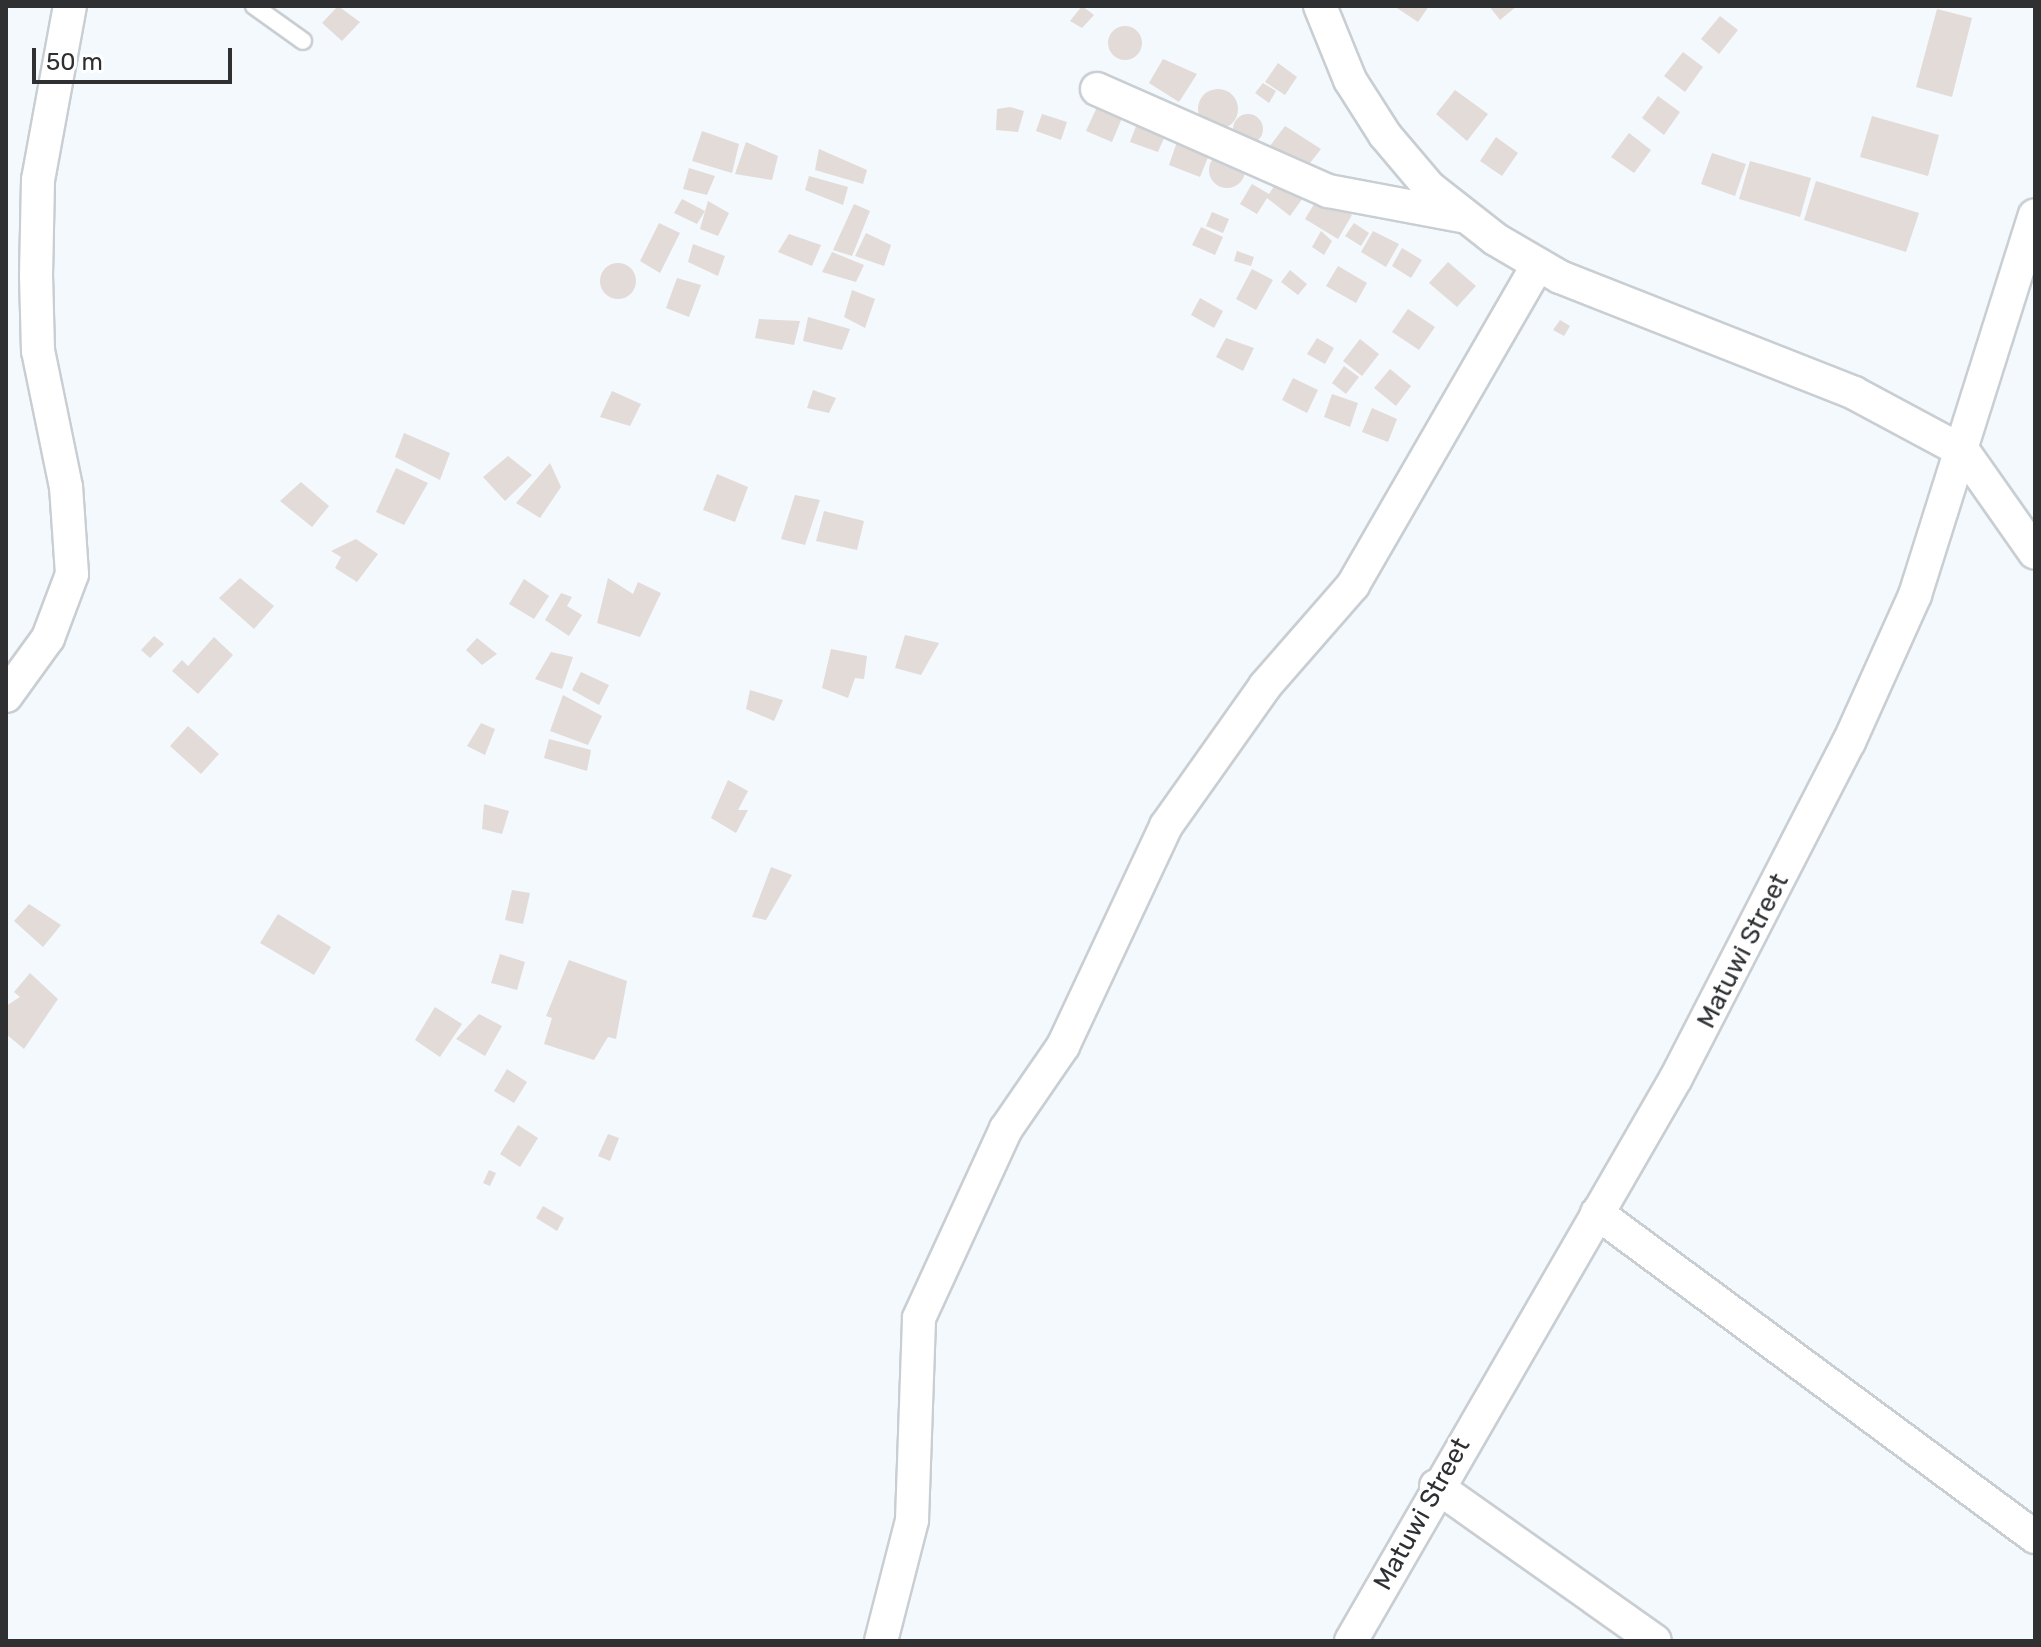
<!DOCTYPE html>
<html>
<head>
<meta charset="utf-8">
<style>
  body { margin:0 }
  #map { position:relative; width:2041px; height:1647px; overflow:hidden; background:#f4f9fe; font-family:Rubik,sans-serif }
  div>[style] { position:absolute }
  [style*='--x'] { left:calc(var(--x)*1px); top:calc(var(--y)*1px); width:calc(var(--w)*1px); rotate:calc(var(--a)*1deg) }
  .building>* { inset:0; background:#e2dbd7 }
  .round { border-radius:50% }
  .roads { filter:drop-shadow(2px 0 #c9ced3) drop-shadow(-2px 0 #c9ced3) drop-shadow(0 2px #c9ced3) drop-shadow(0 -2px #c9ced3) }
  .service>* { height:16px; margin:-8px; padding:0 8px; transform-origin:8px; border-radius:8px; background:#fff }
  .minor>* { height:32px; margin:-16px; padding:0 16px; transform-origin:16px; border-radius:16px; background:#fff }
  span { translate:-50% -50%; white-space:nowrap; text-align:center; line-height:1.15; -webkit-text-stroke:6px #fff; paint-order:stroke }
  .street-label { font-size:26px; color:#2e3032 }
  .frame { position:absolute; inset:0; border:8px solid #2e3032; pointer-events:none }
  .scale { position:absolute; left:32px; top:48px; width:200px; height:36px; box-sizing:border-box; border:4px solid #2e3032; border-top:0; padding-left:10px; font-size:24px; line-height:28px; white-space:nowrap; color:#2e3032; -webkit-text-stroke:6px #fff; paint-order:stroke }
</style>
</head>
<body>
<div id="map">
  <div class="building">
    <div style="clip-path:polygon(338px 6px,360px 22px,342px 41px,322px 23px)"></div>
    <div style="clip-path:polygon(1082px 6px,1094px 15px,1082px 28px,1070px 21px)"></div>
    <div style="clip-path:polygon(1394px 6px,1429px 6px,1418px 22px)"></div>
    <div style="clip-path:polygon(1489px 6px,1517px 6px,1500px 20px)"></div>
    <div style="clip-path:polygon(1937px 9px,1972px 18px,1952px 97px,1916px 87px)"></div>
    <div style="clip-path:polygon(1720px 16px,1738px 30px,1719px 54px,1701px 39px)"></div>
    <div class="round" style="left:1108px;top:26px;width:34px;height:34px"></div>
    <div style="clip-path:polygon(1683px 52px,1703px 67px,1685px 92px,1664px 76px)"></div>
    <div style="clip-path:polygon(1163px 59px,1197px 74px,1179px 102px,1149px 83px)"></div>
    <div style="clip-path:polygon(1278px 63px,1297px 77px,1285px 95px,1265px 82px)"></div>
    <div style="clip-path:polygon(1263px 83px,1276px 91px,1269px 103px,1255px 93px)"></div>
    <div class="round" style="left:1198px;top:89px;width:40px;height:40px"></div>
    <div style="clip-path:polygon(1455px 90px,1488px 114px,1467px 141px,1436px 114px)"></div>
    <div style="clip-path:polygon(1658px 96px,1680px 112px,1664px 135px,1642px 118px)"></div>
    <div style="clip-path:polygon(1010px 107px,1024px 111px,1018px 132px,996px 130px,997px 109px)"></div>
    <div style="clip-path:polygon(1097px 107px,1122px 118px,1112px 142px,1086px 131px)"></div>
    <div style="clip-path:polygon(1042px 114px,1067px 122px,1061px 140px,1036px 131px)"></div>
    <div class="round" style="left:1233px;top:114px;width:30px;height:30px"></div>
    <div style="clip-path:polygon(1872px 116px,1939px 135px,1928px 176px,1860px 157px)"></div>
    <div style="clip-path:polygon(1138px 121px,1167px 131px,1158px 152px,1130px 142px)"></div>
    <div style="clip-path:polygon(1285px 126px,1321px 149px,1303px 172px,1270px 146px)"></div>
    <div style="clip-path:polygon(702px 131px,739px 144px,732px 173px,692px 161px)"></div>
    <div style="clip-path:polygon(1629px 133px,1651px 150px,1634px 173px,1611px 157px)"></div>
    <div style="clip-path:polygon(1179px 136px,1211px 150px,1200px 177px,1169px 165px)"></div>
    <div style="clip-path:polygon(1496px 137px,1518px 153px,1502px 176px,1480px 161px)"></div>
    <div style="clip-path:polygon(746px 142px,778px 156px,772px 180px,735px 174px)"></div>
    <div style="clip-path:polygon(819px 149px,867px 170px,863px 184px,815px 170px)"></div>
    <div class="round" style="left:1209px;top:152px;width:36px;height:36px"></div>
    <div style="clip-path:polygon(1712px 153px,1746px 164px,1735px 196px,1701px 184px)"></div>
    <div style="clip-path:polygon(1750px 161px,1811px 178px,1800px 217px,1739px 199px)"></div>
    <div style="clip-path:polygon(689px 168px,715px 176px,707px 195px,683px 189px)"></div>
    <div style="clip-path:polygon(809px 176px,848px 187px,843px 205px,805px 190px)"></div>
    <div style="clip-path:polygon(1280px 177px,1305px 195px,1290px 216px,1267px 198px,1257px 214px,1240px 204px,1252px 184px,1269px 194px)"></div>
    <div style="clip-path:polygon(1816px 181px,1919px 213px,1906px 252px,1804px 220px)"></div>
    <div style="clip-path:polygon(1319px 196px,1352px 215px,1338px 239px,1305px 219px)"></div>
    <div style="clip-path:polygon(682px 199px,705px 211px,697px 224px,674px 213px)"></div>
    <div style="clip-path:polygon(708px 201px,729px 213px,718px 236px,700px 229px)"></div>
    <div style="clip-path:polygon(854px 204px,870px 211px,852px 256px,833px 250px)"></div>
    <div style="clip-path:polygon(1212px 212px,1229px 219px,1223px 233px,1206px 226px)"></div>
    <div style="clip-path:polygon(659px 223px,680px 233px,660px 273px,640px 261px)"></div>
    <div style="clip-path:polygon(1354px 223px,1369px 233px,1361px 246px,1345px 236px)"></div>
    <div style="clip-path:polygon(1201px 227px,1223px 237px,1215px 255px,1192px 245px)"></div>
    <div style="clip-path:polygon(1321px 231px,1332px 241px,1324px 255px,1312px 247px)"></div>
    <div style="clip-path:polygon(1373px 231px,1399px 244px,1386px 267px,1361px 252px)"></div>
    <div style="clip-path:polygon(866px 233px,891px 245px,884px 266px,855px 256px)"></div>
    <div style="clip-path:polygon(789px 234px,821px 245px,812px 266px,778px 252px)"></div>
    <div style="clip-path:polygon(693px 244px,725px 256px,718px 276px,688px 262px)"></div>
    <div style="clip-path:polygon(1402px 248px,1422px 260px,1411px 278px,1392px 266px)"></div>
    <div style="clip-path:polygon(1237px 251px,1254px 257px,1251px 266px,1234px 261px)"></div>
    <div style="clip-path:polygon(832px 252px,864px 265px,856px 282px,822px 272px)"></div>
    <div style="clip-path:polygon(1448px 262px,1476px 286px,1457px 307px,1429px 283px)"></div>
    <div class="round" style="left:600px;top:263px;width:36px;height:36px"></div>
    <div style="clip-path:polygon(1338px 266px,1367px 283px,1356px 303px,1326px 286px)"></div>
    <div style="clip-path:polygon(1252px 269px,1273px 280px,1256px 310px,1236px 299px)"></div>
    <div style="clip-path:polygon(1290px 270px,1307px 284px,1298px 295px,1281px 282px)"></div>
    <div style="clip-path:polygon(677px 278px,701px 285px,689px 317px,666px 308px)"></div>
    <div style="clip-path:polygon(852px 290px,875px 299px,865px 328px,844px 317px)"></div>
    <div style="clip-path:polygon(1200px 298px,1223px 311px,1214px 328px,1191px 315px)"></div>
    <div style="clip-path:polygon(1408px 309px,1435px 327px,1419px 350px,1392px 332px)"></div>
    <div style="clip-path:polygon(808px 317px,850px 329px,842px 350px,803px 341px)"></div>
    <div style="clip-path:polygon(759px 319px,800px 321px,794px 345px,755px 338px)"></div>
    <div style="clip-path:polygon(1560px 320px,1570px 326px,1564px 336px,1553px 330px)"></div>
    <div style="clip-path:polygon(1226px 338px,1254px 348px,1243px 371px,1216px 357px)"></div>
    <div style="clip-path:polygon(1317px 338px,1334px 348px,1325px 364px,1307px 354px)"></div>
    <div style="clip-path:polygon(1360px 339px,1379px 354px,1362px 376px,1343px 361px)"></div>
    <div style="clip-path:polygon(1344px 366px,1359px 377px,1346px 394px,1332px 383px)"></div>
    <div style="clip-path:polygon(1390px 369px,1411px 386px,1396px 406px,1374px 388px)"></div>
    <div style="clip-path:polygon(1293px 378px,1318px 390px,1307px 413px,1282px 400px)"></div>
    <div style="clip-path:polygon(813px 390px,836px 398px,829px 413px,807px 408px)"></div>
    <div style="clip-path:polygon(612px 391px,641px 404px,630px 426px,600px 417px)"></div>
    <div style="clip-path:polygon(1332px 394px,1358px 403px,1350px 427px,1324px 417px)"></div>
    <div style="clip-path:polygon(1372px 408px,1397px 419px,1388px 442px,1362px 432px)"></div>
    <div style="clip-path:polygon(404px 433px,450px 453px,440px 480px,395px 457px)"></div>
    <div style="clip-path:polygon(508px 456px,532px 475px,505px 501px,483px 477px)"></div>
    <div style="clip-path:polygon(550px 463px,561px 487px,540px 518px,516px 503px)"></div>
    <div style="clip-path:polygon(396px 468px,428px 483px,404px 525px,376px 512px)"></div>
    <div style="clip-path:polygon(717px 474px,748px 487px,735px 522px,703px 510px)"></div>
    <div style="clip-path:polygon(301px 482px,329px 506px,312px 527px,280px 501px)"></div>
    <div style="clip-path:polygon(795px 495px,820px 500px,805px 545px,781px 539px)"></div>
    <div style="clip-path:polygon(824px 511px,864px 521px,857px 550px,816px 541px)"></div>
    <div style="clip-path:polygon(356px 539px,378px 554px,357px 582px,335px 568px,341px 557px,331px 551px)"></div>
    <div style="clip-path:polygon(240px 578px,274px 606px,254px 629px,219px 598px)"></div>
    <div style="clip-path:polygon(608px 578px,633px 594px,638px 582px,661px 593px,640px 637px,597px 623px)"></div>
    <div style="clip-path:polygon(524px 579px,549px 596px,534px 619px,509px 604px)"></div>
    <div style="clip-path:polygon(561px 593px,572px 597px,567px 606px,582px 615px,569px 636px,545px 620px)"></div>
    <div style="clip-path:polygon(905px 635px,939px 643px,921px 675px,895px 668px)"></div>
    <div style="clip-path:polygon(154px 636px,164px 644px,150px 658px,141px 650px)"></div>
    <div style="clip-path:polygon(214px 637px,233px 655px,198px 694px,172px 671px,182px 660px,188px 666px)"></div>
    <div style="clip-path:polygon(477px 638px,497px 654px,482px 665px,466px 650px)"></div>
    <div style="clip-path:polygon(831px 649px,867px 656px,864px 679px,855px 678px,848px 698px,822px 688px)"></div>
    <div style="clip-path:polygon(551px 652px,573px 657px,562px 689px,535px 679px)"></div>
    <div style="clip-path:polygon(581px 672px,609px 685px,599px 705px,572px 690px)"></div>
    <div style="clip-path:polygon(750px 690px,783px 700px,774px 721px,746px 709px)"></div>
    <div style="clip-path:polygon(563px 695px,602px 716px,588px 745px,550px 731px)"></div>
    <div style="clip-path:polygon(481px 723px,495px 729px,485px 755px,467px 746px)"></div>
    <div style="clip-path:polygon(188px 726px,219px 754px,201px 774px,170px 746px)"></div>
    <div style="clip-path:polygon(549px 739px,591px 750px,587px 771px,544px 758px)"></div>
    <div style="clip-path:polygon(728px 780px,748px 791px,738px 810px,748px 810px,736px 833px,711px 818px)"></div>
    <div style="clip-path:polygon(484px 804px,509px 811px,502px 834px,482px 829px)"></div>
    <div style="clip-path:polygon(771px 867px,792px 875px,766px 920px,752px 917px)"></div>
    <div style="clip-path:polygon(512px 890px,530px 893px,523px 924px,505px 920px)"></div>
    <div style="clip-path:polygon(29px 904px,61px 925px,43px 947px,14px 921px)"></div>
    <div style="clip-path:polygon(278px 914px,331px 947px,314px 975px,260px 943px)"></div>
    <div style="clip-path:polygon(500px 954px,525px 962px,517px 990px,491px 983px)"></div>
    <div style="clip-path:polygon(569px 960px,627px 981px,616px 1039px,608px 1037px,594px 1060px,544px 1044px,552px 1018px,546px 1016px)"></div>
    <div style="clip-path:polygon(30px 973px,58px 999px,24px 1049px,6px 1034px,6px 1006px,20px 997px,14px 992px)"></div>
    <div style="clip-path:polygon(435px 1007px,462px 1024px,440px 1057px,415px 1040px)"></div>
    <div style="clip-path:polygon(479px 1014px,502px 1026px,485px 1056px,456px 1039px)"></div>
    <div style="clip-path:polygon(507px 1069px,527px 1082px,514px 1103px,494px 1091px)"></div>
    <div style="clip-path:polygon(518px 1125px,538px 1138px,520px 1167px,500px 1154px)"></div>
    <div style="clip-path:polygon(608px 1134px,619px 1138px,610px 1161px,598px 1156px)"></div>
    <div style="clip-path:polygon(489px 1170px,496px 1173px,490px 1186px,483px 1183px)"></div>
    <div style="clip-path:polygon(543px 1206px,564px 1218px,557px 1231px,536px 1218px)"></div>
  </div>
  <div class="roads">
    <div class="service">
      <div style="--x:254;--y:6;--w:60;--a:35.5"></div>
    </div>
    <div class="minor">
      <div style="--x:1320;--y:6;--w:80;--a:67.9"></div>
      <div style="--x:1350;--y:80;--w:65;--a:57.5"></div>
      <div style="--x:1385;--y:135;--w:68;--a:49.8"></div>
      <div style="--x:1429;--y:187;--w:84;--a:38.2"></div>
      <div style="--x:1495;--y:239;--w:75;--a:30.3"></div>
      <div style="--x:1560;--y:277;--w:316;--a:21.5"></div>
      <div style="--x:1854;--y:393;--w:125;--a:28.2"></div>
      <div style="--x:1964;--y:452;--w:123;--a:54.9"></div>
      <div style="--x:1097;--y:89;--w:253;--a:23.8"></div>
      <div style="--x:1328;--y:191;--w:136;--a:10.6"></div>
      <div style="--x:6;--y:696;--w:72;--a:-54.1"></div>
      <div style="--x:48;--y:638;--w:68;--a:-69.4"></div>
      <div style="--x:72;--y:574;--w:87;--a:-93.9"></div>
      <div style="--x:66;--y:487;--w:139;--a:-101.6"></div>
      <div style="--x:38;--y:351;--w:75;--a:-91.5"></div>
      <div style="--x:36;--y:276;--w:96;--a:-88.8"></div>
      <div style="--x:38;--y:180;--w:177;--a:-79.6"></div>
      <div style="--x:1597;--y:1213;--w:545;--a:36.49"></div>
      <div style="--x:1436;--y:1486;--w:268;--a:35.3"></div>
      <div style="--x:881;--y:1641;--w:125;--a:-75.6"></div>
      <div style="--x:912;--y:1520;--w:202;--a:-88"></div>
      <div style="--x:919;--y:1318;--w:208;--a:-65.3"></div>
      <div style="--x:1006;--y:1129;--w:101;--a:-55.5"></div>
      <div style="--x:1063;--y:1046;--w:243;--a:-64.9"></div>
      <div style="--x:1166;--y:826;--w:171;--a:-54.7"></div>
      <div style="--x:1265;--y:686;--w:134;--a:-48.9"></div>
      <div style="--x:1353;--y:585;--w:370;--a:-60"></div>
      <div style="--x:1351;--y:1641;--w:650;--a:-60"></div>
      <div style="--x:1676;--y:1078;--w:378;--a:-62.8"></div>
      <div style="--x:1849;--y:742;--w:161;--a:-65.8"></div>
      <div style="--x:1915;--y:595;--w:398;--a:-72.5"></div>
    </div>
  </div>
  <div class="street-label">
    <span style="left:1743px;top:951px;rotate:-63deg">Matuwi Street</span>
    <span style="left:1422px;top:1514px;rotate:-61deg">Matuwi Street</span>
  </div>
  <div class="frame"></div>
  <div class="scale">50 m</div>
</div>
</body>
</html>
